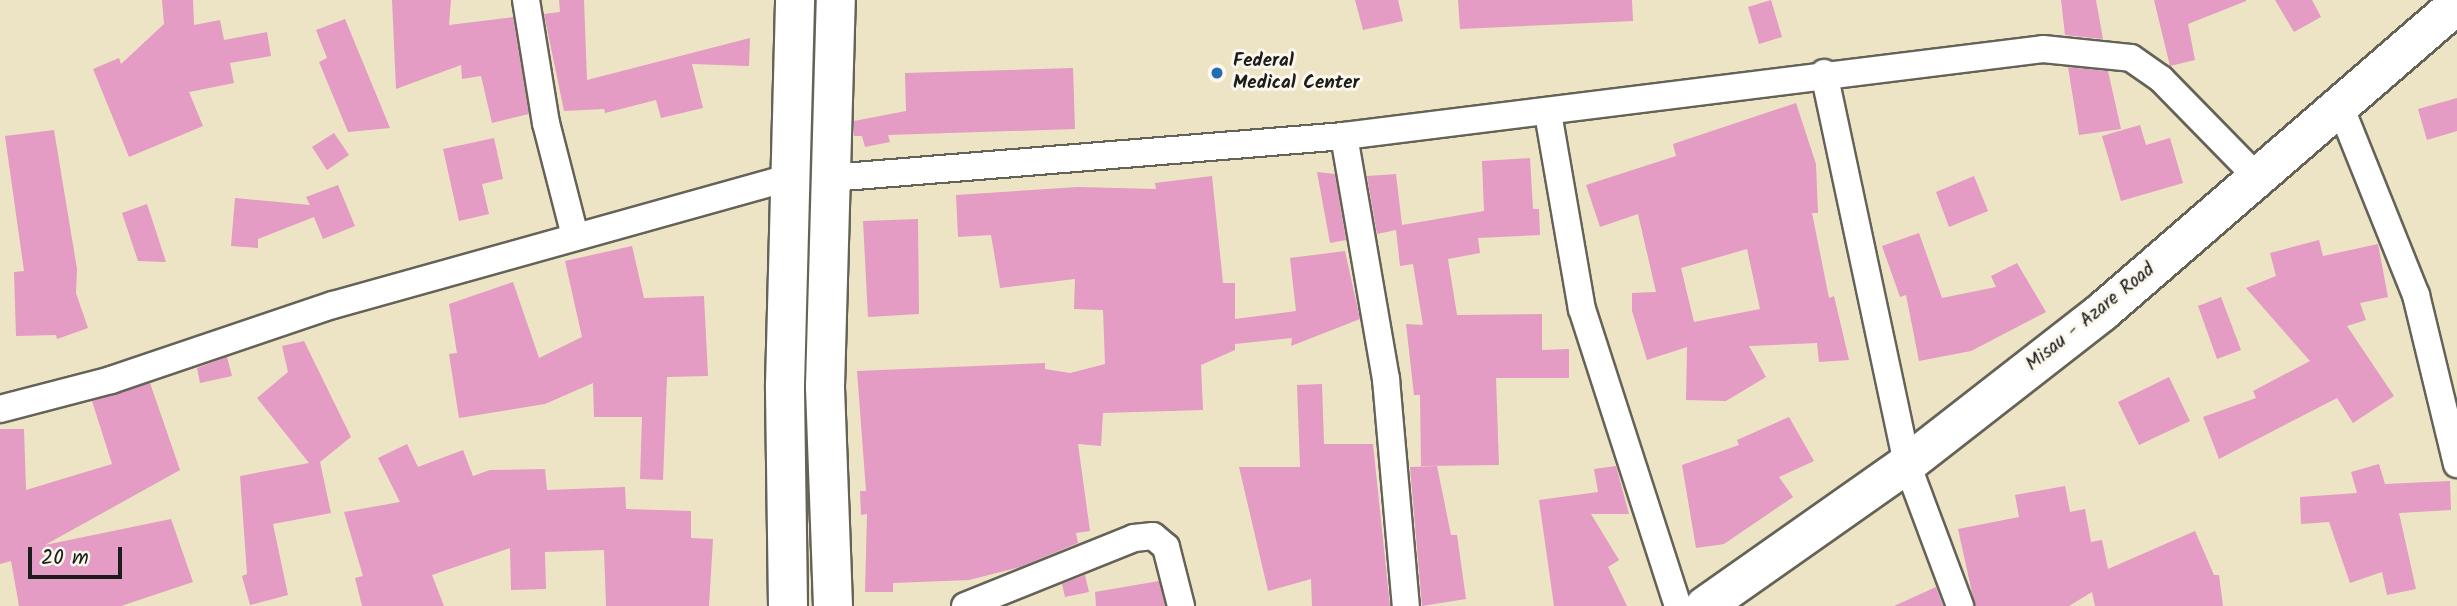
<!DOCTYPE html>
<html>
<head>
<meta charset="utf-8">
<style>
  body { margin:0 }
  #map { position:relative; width:2457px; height:606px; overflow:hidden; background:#ece4c5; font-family:Kalam,sans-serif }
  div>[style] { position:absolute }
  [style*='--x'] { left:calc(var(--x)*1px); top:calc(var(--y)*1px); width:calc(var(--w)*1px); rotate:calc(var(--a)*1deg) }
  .building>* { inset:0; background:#e49bc4 }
  .roads { filter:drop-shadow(2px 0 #656257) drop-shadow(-2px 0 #656257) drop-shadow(0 2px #656257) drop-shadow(0 -2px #656257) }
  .minor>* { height:26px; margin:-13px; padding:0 13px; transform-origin:13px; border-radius:13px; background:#fff }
  .primary>* { height:38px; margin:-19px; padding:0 19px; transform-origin:19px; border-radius:19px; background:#fff }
  .dots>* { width:19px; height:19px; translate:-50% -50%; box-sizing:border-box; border:4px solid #fbf7ec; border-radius:50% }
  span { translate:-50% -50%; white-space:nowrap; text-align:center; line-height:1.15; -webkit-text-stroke:6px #fbf7ec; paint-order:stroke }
  .poi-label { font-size:19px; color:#1c1c1c; font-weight:700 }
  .left { translate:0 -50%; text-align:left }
  .street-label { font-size:19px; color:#1c1c1c }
  .scale { position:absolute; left:28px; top:547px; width:94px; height:32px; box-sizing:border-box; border:4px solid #1c1c1c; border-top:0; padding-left:9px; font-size:21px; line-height:24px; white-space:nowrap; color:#1c1c1c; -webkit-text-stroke:5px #fbf7ec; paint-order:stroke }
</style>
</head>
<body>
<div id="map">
  <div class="building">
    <div style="clip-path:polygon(162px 0,193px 0,194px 25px,220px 20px,224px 40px,267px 32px,271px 56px,230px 63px,234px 83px,189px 92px,203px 126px,129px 157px,93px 69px,119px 58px,121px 64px,164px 24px)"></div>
    <div style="clip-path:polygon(392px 0,451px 0,449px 25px,513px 17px,529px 114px,492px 123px,481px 76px,462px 79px,461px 65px,396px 89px)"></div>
    <div style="clip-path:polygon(559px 0,584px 0,587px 80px,750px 38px,749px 66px,692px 64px,703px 108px,661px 118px,656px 100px,605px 113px,604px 109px,564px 111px,544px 14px,560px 12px)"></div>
    <div style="clip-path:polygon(1355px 0,1398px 0,1403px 21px,1363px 30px)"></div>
    <div style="clip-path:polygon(1458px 0,1632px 0,1633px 21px,1460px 29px)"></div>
    <div style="clip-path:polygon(1771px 0,1782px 37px,1759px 44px,1748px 7px)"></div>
    <div style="clip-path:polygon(2061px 0,2096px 0,2103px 39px,2065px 35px)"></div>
    <div style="clip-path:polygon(2154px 0,2246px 0,2246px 1px,2188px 24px,2195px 60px,2170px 66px)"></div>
    <div style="clip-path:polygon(2275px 0,2312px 0,2321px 17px,2294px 32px)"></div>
    <div style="clip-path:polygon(345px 19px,390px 128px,348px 132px,319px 62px,327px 58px,316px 30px)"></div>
    <div style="clip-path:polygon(2068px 67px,2108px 71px,2121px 129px,2079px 135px)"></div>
    <div style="clip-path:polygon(1073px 68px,1075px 129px,888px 135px,890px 142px,865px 147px,862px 136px,854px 136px,854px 121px,906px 111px,905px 73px)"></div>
    <div style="clip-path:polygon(2457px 98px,2457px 131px,2427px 140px,2418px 109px)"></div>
    <div style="clip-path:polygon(evenodd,1796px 103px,1816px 164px,1818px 213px,1812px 213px,1829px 298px,1834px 296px,1849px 360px,1819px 362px,1817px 343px,1749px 346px,1766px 377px,1726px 401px,1686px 400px,1687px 347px,1647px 360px,1632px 311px,1632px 293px,1656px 292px,1638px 214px,1600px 227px,1586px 185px,1676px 156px,1673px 144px,1796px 103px,1747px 249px,1760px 309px,1694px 322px,1681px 268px,1747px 249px)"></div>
    <div style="clip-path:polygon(2140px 125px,2146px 145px,2170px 138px,2183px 183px,2121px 201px,2102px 136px)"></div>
    <div style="clip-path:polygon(54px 130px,77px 269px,76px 293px,88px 328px,57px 339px,56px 335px,16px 336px,14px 272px,24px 271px,5px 136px)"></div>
    <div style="clip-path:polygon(334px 133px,349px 155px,327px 170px,312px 147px)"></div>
    <div style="clip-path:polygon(494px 138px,503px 179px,482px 184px,489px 214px,459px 221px,443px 149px)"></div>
    <div style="clip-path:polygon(1530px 158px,1533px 209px,1539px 209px,1540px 235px,1478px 238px,1480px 253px,1448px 259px,1457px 315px,1542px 314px,1542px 350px,1569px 349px,1569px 378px,1496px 378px,1499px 465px,1421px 466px,1420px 395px,1414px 395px,1406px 324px,1423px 325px,1413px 264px,1400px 266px,1396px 230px,1377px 234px,1367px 176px,1396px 174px,1402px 225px,1484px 211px,1482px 161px)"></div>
    <div style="clip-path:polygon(1317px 172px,1335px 174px,1346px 240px,1330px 243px)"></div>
    <div style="clip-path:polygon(1212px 176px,1223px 283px,1235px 283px,1235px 319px,1296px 311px,1290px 258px,1345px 251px,1360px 319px,1291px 346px,1292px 338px,1235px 344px,1235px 350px,1201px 365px,1203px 410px,1103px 413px,1101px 446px,1078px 444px,1090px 531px,1076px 533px,1078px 543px,1020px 567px,969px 580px,893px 583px,893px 592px,865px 592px,867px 514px,861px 515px,860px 491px,866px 491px,857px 371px,1045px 363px,1045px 369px,1070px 373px,1105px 364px,1103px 310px,1074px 309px,1075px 279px,1000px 288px,991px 235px,958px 237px,956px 195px,1078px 187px,1156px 189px,1155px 183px)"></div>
    <div style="clip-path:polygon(1974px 176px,1988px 211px,1949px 227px,1936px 192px)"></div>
    <div style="clip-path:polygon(338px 185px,355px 226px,323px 239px,314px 217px,258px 239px,258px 248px,231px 246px,235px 198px,310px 205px,306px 197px)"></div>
    <div style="clip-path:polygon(147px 204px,166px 262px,138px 261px,122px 213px)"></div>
    <div style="clip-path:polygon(918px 219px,919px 314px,868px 317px,863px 221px)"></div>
    <div style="clip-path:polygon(1919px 233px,1942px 298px,1996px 287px,1991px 276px,2017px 263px,2046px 312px,1971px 351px,1919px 361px,1906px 295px,1900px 297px,1882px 246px)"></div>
    <div style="clip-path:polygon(2319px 240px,2323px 256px,2378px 244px,2388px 297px,2360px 303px,2366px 320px,2347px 326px,2394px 396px,2353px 423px,2337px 398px,2219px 459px,2203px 417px,2256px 398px,2253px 391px,2310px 361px,2246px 288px,2276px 276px,2270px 253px)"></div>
    <div style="clip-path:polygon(632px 246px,644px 298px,704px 296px,708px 376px,667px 377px,663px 480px,640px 479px,642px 417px,594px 417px,593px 383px,545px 404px,459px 418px,449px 354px,457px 353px,449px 304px,513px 282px,539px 358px,582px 337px,565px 261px)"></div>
    <div style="clip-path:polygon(2221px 297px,2241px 350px,2217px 359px,2198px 306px)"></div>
    <div style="clip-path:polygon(304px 341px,351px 437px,320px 462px,331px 513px,273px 524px,288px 595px,250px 605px,242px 576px,247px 574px,240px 476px,309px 463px,257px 398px,288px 372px,282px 346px)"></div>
    <div style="clip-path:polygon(227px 357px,232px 376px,200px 383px,197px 368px)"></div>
    <div style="clip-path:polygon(2169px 377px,2190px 421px,2139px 445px,2118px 402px)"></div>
    <div style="clip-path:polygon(150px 383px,180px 470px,45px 545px,171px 519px,193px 582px,121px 606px,19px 606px,11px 561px,0 564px,0 429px,24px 429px,26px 490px,112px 464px,92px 401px)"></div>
    <div style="clip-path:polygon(1322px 384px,1324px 444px,1373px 444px,1390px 606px,1312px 606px,1311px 579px,1268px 591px,1239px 467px,1300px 467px,1297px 385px)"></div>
    <div style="clip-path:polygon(1789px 417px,1814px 461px,1779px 477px,1793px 497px,1724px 544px,1696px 548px,1682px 465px,1739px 445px,1737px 440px)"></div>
    <div style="clip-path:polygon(407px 444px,418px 467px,463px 450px,473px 476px,490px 470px,545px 469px,547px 490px,625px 487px,626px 509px,691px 511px,691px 538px,713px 539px,709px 606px,606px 606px,604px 550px,545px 552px,546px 589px,511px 590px,510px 548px,432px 575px,444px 606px,362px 606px,355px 578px,363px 576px,344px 512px,400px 502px,378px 458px)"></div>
    <div style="clip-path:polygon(2379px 464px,2385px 484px,2450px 481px,2451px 510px,2399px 513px,2416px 589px,2387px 595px,2382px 572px,2350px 583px,2329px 522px,2301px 524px,2300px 497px,2357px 493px,2351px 472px)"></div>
    <div style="clip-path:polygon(1437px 466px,1451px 535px,1457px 535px,1466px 599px,1422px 606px,1410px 467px)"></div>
    <div style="clip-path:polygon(1616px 466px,1629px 514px,1591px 514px,1619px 560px,1608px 567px,1627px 606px,1554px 606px,1539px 500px,1598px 492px,1594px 469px)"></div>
    <div style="clip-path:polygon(2065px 486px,2070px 512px,2085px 509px,2091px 542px,2102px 540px,2108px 569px,2195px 531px,2214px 575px,2219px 575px,2223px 606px,2095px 606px,2092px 592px,2069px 606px,1975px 606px,1958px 529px,2019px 517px,2015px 495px)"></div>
    <div style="clip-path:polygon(1085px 575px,1089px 592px,1065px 597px,1062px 584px)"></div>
    <div style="clip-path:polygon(1159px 581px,1165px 606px,1096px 606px,1095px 592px)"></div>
    <div style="clip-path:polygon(1936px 587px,1943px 606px,1894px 606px)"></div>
  </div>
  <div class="roads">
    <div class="minor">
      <div style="--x:526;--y:0;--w:125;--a:80.8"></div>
      <div style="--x:546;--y:123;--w:117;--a:75.6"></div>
      <div style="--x:1824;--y:73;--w:400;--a:78"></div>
      <div style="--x:1907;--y:464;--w:152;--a:69.5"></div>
      <div style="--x:2340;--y:106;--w:204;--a:68.1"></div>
      <div style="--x:2416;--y:295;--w:174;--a:76.4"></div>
      <div style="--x:1548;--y:113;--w:199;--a:80.2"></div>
      <div style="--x:1582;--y:309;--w:312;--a:72.1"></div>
      <div style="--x:1344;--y:136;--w:247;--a:80.2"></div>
      <div style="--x:1386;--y:379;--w:228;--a:85"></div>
      <div style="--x:831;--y:178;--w:515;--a:-4.68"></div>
      <div style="--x:1344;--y:136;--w:704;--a:-7.09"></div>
      <div style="--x:2043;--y:49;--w:88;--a:5.8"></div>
      <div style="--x:2131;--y:58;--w:37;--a:35"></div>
      <div style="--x:2161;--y:79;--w:139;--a:45.6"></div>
      <div style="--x:0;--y:409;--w:115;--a:-14.6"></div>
      <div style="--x:111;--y:380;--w:234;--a:-18.7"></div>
      <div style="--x:333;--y:305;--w:476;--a:-15.6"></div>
      <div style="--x:965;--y:606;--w:182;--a:-21.9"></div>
      <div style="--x:1134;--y:538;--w:19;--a:-6"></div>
      <div style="--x:1153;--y:536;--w:17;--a:40"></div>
      <div style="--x:1166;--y:547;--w:61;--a:75.7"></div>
    </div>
    <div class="primary">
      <div style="--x:788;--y:606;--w:221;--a:-90.8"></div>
      <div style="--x:785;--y:385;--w:385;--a:-88.5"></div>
      <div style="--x:833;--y:606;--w:220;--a:-92.1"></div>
      <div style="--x:825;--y:386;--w:386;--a:-88.4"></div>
      <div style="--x:1705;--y:606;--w:247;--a:-35.1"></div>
      <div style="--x:1907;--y:464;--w:247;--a:-37.9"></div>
      <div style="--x:2102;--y:312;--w:469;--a:-40.9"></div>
    </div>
  </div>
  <div class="dots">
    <div style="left:1217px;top:73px;background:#1f6fb2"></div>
  </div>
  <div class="poi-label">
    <span class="left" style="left:1233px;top:73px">Federal<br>Medical Center</span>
  </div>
  <div class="street-label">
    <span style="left:2091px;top:318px;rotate:-39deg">Misau - Azare Road</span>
  </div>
  <div class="scale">20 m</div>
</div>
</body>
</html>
